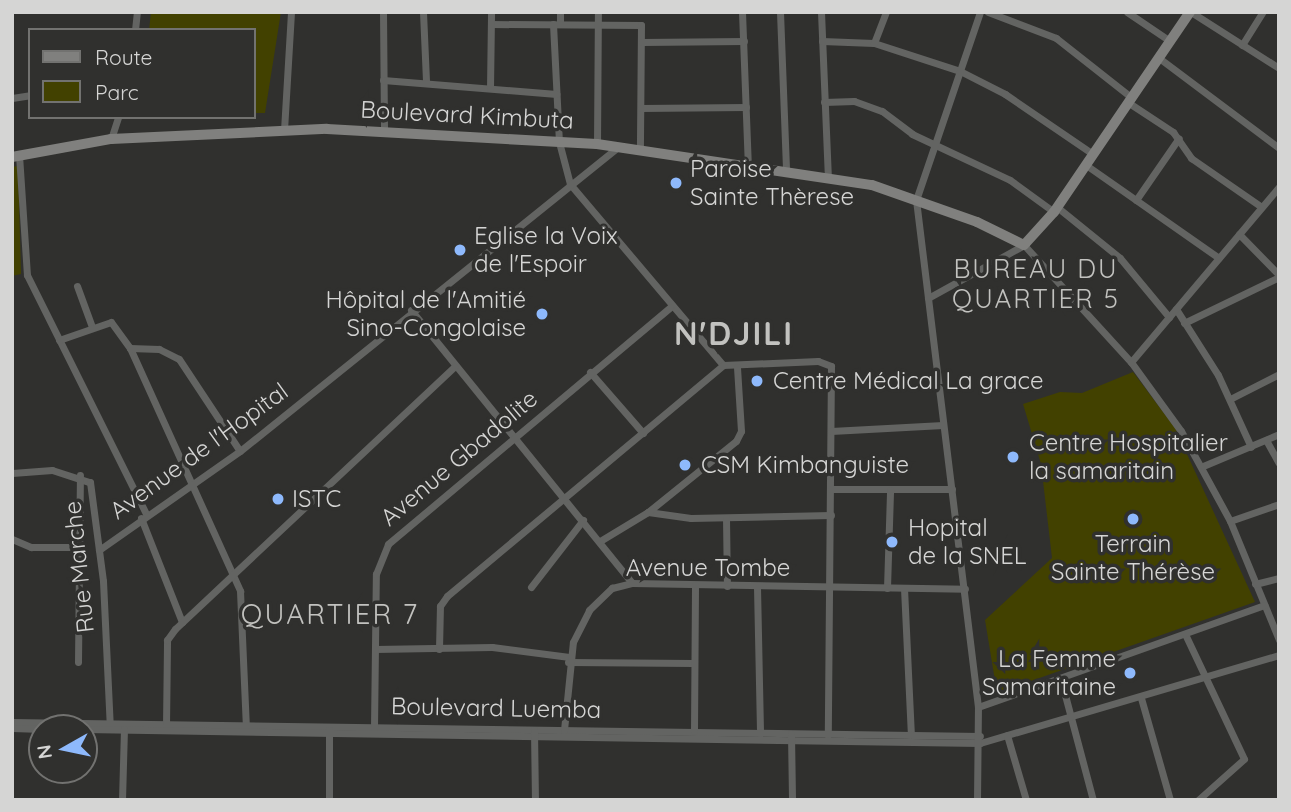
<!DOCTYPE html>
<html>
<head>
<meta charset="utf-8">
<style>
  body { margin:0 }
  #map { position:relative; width:1291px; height:812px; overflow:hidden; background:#30302e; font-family:Quicksand,sans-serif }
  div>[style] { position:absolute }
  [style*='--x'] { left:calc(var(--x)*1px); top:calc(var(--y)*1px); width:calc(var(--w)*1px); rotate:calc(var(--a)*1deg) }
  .green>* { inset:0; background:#424100 }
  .street>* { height:7px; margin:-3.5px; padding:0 3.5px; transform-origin:3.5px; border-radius:3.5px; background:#636462 }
  .secondary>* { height:10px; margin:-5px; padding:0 5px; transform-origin:5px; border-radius:5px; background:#80807e }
  .dots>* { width:19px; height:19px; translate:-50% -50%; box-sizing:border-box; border:4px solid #30302e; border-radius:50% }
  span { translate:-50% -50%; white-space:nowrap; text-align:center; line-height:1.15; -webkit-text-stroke:7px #30302e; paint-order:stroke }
  .street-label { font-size:24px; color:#d5d5d4 }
  .poi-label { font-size:24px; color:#d5d5d4 }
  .left { translate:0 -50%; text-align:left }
  .right { translate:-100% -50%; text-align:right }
  .neighbourhood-label { font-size:26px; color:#c2c2bf; letter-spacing:2px }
  .quarter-label { font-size:28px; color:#c2c2bf; letter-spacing:2px }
  .district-label { font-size:32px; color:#c2c2bf; font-weight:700; letter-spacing:2px }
  .frame { position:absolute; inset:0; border:14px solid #d5d5d4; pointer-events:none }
  .legend { position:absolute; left:28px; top:28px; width:228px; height:91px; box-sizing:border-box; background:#30302e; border:2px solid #727270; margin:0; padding:9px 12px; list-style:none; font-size:21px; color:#d5d5d4 }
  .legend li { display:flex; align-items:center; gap:14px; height:35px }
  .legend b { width:35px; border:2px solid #727270 }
  .north { position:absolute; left:28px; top:714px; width:70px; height:70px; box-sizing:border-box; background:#30302e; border:2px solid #727270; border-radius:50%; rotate:261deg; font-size:19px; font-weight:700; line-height:28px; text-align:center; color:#d5d5d4 }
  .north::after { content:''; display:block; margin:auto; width:24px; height:32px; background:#8eb9fc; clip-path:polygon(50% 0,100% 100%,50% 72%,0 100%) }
</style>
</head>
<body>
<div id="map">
  <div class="green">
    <div style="clip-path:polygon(151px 12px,281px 12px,265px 113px,254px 113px,254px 30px,149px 30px)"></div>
    <div style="clip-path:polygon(18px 166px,21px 274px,12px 276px,12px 167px)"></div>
    <div style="clip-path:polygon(1133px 372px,1175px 428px,1255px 602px,997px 693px,985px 620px,1052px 558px,1041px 464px,1023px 404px,1060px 392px,1082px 393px)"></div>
  </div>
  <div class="street">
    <div style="--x:383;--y:12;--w:118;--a:89.5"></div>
    <div style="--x:423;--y:12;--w:70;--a:87.5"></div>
    <div style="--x:560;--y:12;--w:12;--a:90"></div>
    <div style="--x:742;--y:12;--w:153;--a:87.8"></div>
    <div style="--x:780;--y:12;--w:157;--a:87.8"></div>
    <div style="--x:821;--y:12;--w:164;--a:87.6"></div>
    <div style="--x:988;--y:12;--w:73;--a:20.9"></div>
    <div style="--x:1056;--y:38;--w:97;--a:38.3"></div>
    <div style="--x:1127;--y:12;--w:52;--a:34"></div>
    <div style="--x:1191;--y:12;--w:104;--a:32.5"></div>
    <div style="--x:491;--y:24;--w:150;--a:0.4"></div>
    <div style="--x:641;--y:25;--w:124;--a:90.5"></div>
    <div style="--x:553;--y:24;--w:118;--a:87.1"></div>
    <div style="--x:559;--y:142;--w:43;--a:75.3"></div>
    <div style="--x:570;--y:184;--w:237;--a:49.8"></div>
    <div style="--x:723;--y:365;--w:95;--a:-2.4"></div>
    <div style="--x:818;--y:361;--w:14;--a:21"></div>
    <div style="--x:831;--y:366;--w:369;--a:90.5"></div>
    <div style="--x:135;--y:30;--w:18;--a:-84"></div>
    <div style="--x:822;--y:41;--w:52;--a:2.2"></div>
    <div style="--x:874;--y:43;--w:90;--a:18"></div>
    <div style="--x:960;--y:71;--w:51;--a:27.1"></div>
    <div style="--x:1005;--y:94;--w:107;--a:34.3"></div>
    <div style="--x:642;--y:42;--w:102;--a:-0.6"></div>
    <div style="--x:874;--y:43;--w:33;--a:-69"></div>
    <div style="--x:1242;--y:45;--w:39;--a:-58"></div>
    <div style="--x:1159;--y:58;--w:150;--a:36.9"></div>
    <div style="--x:383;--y:80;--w:174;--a:4.6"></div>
    <div style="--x:490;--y:88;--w:76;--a:-89.2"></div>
    <div style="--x:12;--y:98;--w:18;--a:-9"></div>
    <div style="--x:824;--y:102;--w:30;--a:-2"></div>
    <div style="--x:854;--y:101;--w:30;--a:20"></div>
    <div style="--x:882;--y:111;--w:38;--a:37"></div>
    <div style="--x:912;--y:134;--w:108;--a:25.1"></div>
    <div style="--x:1010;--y:180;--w:54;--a:36"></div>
    <div style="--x:1129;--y:103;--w:53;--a:33.4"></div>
    <div style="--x:1173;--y:132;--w:32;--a:55"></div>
    <div style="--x:1191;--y:158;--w:84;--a:34.8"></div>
    <div style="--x:641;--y:108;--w:105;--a:-0.5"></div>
    <div style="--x:284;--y:130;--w:118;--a:-86.6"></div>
    <div style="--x:111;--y:139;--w:23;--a:-72"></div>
    <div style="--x:597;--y:144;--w:132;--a:-89.6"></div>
    <div style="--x:19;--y:155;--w:120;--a:86.2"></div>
    <div style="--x:27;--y:275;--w:267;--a:63.5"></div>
    <div style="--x:1086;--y:165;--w:162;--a:35"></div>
    <div style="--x:1136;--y:200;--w:75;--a:-55.3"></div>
    <div style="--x:1057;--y:207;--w:81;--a:39"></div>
    <div style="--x:1120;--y:258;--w:77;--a:50.3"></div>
    <div style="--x:1239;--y:234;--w:57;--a:45.7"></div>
    <div style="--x:77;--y:286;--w:44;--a:69.9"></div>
    <div style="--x:928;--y:298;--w:110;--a:-28.9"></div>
    <div style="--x:1024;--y:245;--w:159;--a:47.6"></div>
    <div style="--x:1131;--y:362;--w:85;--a:54.1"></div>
    <div style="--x:1181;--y:431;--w:102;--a:61.4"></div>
    <div style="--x:1230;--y:521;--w:129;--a:67.6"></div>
    <div style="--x:1176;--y:309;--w:78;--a:57.5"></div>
    <div style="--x:1218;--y:375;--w:79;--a:65.4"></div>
    <div style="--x:411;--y:310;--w:351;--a:51"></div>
    <div style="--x:1184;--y:323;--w:106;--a:-25.8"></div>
    <div style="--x:59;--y:340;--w:55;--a:-19.1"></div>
    <div style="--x:111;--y:322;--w:32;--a:54"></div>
    <div style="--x:130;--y:348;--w:267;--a:65.6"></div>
    <div style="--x:240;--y:591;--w:137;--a:87.5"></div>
    <div style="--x:130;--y:348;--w:29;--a:2"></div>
    <div style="--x:159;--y:349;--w:22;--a:27"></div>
    <div style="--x:179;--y:359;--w:110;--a:56.5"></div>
    <div style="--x:1131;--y:362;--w:229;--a:-49.8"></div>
    <div style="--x:590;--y:372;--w:81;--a:49"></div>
    <div style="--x:1230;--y:399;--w:55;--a:-27"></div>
    <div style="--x:831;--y:431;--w:112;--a:-3.1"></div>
    <div style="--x:1266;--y:440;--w:26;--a:61"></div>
    <div style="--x:1203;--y:466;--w:82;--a:-22.8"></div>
    <div style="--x:12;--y:473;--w:40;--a:-4.3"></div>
    <div style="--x:52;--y:470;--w:40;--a:18"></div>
    <div style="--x:90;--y:482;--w:100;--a:82.5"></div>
    <div style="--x:103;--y:581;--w:146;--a:87.3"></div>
    <div style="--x:831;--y:489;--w:121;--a:0"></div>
    <div style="--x:648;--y:512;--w:43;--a:7.9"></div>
    <div style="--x:691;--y:518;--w:140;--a:-1.2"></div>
    <div style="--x:141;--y:518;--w:112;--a:68.5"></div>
    <div style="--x:726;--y:518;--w:68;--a:89.2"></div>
    <div style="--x:1230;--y:521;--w:52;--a:-19.1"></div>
    <div style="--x:12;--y:539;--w:21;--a:23"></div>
    <div style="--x:31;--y:547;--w:48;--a:0"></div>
    <div style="--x:600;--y:541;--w:56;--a:-31.1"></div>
    <div style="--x:648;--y:512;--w:113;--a:-38.9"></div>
    <div style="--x:736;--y:441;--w:11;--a:-63"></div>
    <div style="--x:741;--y:431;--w:64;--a:-93.6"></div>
    <div style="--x:99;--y:550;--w:172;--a:-35.1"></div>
    <div style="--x:240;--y:451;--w:485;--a:-38.8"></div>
    <div style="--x:1255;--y:584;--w:25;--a:-14"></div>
    <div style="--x:531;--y:587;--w:85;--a:-52.2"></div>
    <div style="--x:757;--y:587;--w:146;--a:88.8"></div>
    <div style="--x:887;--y:588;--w:98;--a:-88.2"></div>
    <div style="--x:904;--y:588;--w:148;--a:87.3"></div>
    <div style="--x:1185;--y:634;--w:138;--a:64.7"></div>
    <div style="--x:1244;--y:759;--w:62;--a:138.3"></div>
    <div style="--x:375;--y:649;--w:117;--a:-1"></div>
    <div style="--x:492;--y:647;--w:78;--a:7.4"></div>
    <div style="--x:439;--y:649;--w:43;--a:-88.7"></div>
    <div style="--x:440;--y:606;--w:12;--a:-55"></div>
    <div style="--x:447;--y:596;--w:360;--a:-39.9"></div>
    <div style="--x:78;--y:662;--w:187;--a:-89.4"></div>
    <div style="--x:568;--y:662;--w:125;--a:0.5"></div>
    <div style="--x:1061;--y:680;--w:124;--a:75.1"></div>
    <div style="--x:1141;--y:698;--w:106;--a:74.1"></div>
    <div style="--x:978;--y:707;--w:304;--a:-19.6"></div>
    <div style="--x:12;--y:722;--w:968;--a:0.83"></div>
    <div style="--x:166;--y:726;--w:86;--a:-89.3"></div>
    <div style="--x:167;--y:640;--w:14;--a:-54"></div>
    <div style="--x:175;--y:629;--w:383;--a:-43.2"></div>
    <div style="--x:12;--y:728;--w:30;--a:2"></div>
    <div style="--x:374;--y:728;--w:154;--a:-89.3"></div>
    <div style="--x:376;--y:574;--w:32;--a:-68"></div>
    <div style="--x:388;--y:544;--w:368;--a:-40"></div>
    <div style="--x:84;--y:729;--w:896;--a:0.9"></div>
    <div style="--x:980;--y:743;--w:312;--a:-16.4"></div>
    <div style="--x:534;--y:730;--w:70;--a:89.2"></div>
    <div style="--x:564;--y:730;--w:88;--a:-84.2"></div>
    <div style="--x:573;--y:642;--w:36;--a:-63"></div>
    <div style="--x:589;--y:610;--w:32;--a:-44"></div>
    <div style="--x:612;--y:588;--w:21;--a:-14"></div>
    <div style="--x:632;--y:583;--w:333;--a:1"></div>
    <div style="--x:694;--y:731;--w:146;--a:-89.6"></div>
    <div style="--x:791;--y:734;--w:66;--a:89.1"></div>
    <div style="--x:1007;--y:735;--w:68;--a:73.7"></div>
    <div style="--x:122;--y:800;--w:71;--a:-88.4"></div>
    <div style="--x:329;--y:800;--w:70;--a:-90"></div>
    <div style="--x:977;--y:800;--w:93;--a:-89.4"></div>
    <div style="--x:978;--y:707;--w:511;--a:-96.97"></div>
    <div style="--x:916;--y:200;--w:199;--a:-71.2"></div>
  </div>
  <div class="secondary">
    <div style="--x:12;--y:157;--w:101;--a:-10.3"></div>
    <div style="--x:111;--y:139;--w:216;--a:-2.7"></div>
    <div style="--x:327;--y:129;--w:270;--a:3.2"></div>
    <div style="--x:597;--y:144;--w:278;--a:8.5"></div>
    <div style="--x:872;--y:185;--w:111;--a:19.4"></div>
    <div style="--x:977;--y:222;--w:52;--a:26.1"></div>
    <div style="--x:1024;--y:245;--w:45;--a:-47.7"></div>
    <div style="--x:1054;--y:212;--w:242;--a:-55.8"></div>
  </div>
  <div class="dots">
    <div style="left:676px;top:183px;background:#8eb9fc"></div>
    <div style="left:460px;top:250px;background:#8eb9fc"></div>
    <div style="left:542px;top:314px;background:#8eb9fc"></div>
    <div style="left:757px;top:381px;background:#8eb9fc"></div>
    <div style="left:1013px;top:457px;background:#8eb9fc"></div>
    <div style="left:685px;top:465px;background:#8eb9fc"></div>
    <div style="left:278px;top:499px;background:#8eb9fc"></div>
    <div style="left:1133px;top:519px;background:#8eb9fc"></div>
    <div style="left:892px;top:542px;background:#8eb9fc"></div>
    <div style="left:1130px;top:673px;background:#8eb9fc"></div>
  </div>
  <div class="street-label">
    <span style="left:467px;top:115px;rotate:3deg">Boulevard Kimbuta</span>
    <span style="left:199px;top:451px;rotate:-36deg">Avenue de l'Hopital</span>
    <span style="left:459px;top:458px;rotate:-40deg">Avenue Gbadolite</span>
    <span style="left:79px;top:567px;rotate:-96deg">Rue Marche</span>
    <span style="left:708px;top:568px">Avenue Tombe</span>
    <span style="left:496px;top:708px;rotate:1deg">Boulevard Luemba</span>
  </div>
  <div class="poi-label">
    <span class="left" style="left:690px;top:183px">Paroise<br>Sainte Thèrese</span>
    <span class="left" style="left:474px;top:250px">Eglise la Voix<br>de l'Espoir</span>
    <span class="right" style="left:526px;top:314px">Hôpital de l'Amitié<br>Sino-Congolaise</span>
    <span class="left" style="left:773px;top:381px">Centre Médical La grace</span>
    <span class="left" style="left:1029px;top:457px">Centre Hospitalier<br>la samaritain</span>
    <span class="left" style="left:701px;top:465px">CSM Kimbanguiste</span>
    <span class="left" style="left:292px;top:499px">ISTC</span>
    <span class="left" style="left:908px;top:542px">Hopital<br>de la SNEL</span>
    <span style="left:1133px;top:558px">Terrain<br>Sainte Thérèse</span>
    <span class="right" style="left:1116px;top:673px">La Femme<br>Samaritaine</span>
  </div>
  <div class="neighbourhood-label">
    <span style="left:1036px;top:284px">BUREAU DU<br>QUARTIER 5</span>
  </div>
  <div class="quarter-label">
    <span style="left:330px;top:614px">QUARTIER 7</span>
  </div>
  <div class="district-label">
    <span style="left:734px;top:333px">N'DJILI</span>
  </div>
  <div class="frame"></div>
  <ul class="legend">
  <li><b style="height:9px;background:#80807e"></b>Route</li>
  <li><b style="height:19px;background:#424100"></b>Parc</li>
  </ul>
  <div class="north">N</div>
</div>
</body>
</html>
